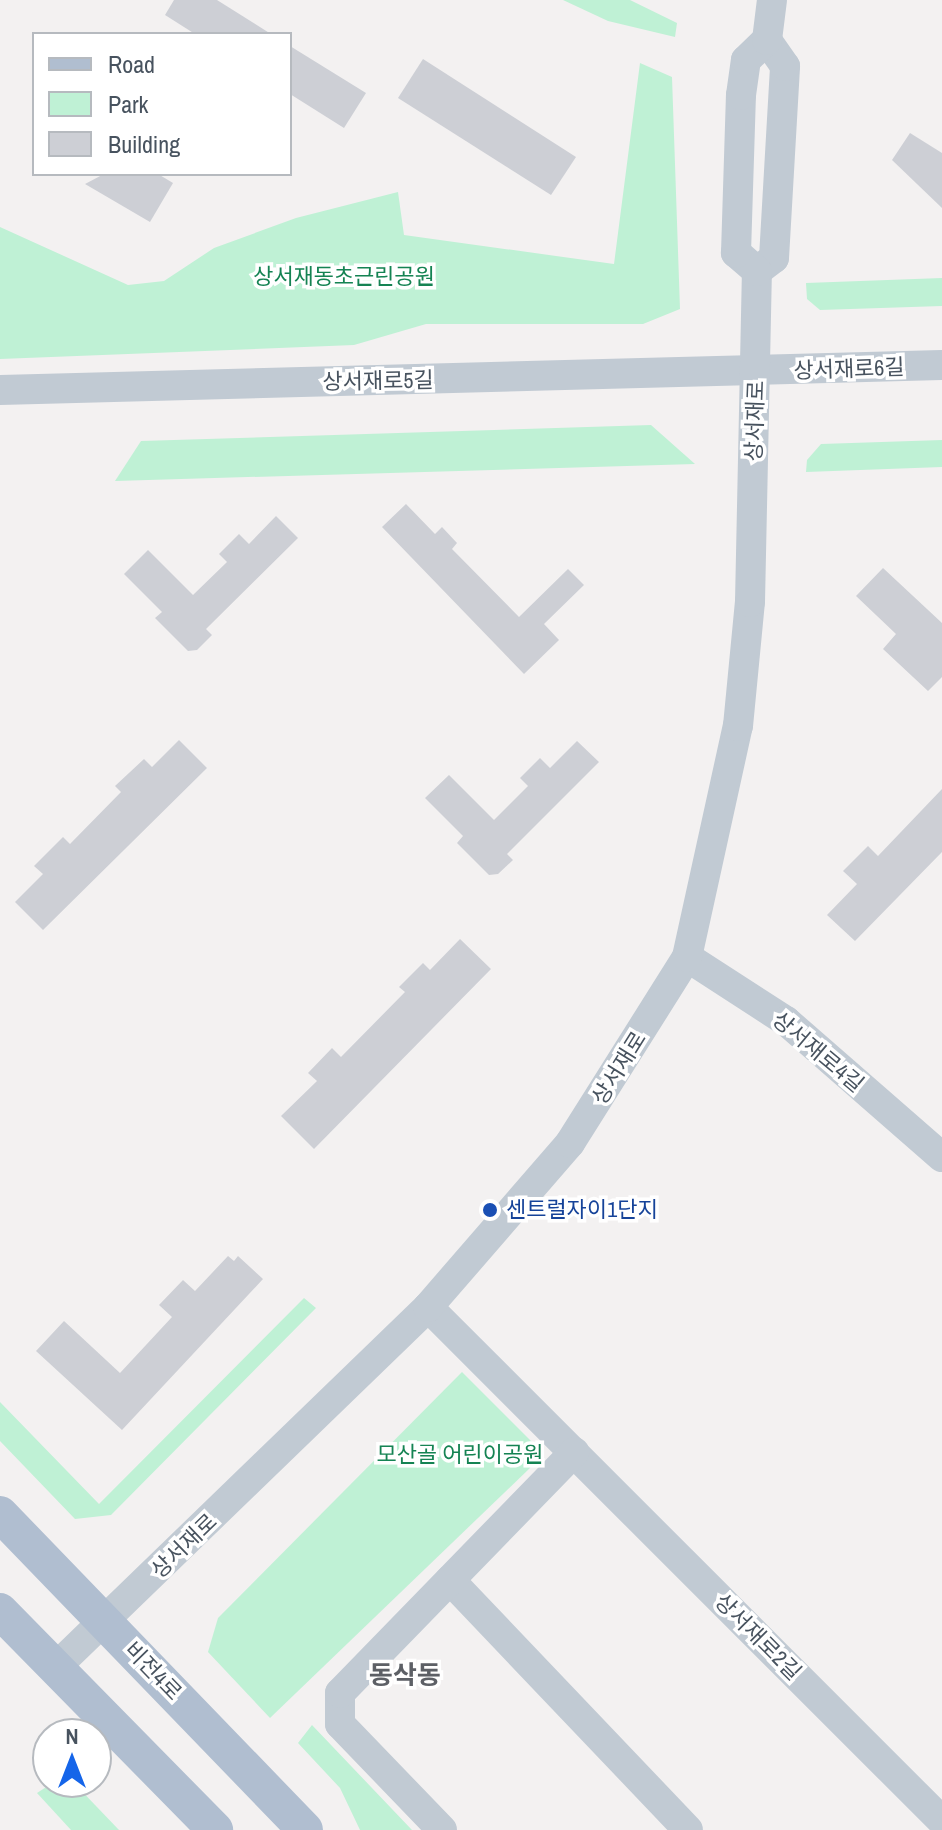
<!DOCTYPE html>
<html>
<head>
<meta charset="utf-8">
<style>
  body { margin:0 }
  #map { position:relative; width:942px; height:1830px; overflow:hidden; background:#f3f1f1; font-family:"Archivo Narrow","Noto Sans KR",sans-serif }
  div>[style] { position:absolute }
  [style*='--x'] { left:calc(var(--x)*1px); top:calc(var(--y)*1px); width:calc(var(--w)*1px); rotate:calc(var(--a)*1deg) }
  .green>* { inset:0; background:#bff1d5 }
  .building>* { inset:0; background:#cdcfd5 }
  .minor>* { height:30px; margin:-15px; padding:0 15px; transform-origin:15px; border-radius:15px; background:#c1cad3 }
  .major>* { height:36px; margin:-18px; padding:0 18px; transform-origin:18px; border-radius:18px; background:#b0bed0 }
  .dots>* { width:22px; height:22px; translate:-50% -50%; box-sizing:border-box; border:4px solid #fff; border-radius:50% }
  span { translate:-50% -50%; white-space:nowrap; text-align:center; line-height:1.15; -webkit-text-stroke:7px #fff; paint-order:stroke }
  .park-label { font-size:22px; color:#158353 }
  .street-label { font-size:22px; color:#48535f }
  .transit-label { font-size:22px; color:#164399 }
  .left { translate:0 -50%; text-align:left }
  .quarter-label { font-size:26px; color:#5d6066; font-weight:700 }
  .legend { position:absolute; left:32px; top:32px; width:260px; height:144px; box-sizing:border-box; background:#fff; border:2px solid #b6babf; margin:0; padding:10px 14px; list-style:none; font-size:24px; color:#48535f }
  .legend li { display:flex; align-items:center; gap:16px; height:40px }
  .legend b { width:40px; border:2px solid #b6babf }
  .north { position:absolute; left:32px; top:1718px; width:80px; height:80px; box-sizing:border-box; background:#fff; border:2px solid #b6babf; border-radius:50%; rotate:0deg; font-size:22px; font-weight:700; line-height:32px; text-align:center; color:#48535f }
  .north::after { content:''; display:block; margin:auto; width:28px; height:36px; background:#1565e9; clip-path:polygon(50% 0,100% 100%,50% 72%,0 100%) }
</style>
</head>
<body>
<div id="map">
  <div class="green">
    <div style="clip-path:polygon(563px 0,630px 0,677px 23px,675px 37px,608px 21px)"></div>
    <div style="clip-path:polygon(640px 63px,672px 77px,680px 309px,643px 324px,426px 324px,354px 345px,0 359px,0 227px,128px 285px,164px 281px,214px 248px,296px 218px,398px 192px,404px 235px,614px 264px)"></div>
    <div style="clip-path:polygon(942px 278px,942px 306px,820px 310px,807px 299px,806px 283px)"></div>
    <div style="clip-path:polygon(651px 425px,695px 464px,115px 481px,141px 441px)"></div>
    <div style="clip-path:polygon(942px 440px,942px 467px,806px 472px,807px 460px,821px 444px)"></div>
    <div style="clip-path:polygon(304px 1298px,316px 1308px,111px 1515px,75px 1519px,0 1441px,0 1402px,99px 1504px)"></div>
    <div style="clip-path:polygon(462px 1372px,537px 1447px,530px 1468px,270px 1718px,208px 1652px,218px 1618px)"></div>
    <div style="clip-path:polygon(312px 1725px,412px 1830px,360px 1830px,340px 1788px,298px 1743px)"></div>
    <div style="clip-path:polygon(54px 1782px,73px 1782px,119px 1830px,71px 1830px,37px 1793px)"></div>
  </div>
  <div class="building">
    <div style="clip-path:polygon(174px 0,217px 0,271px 34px,195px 34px,165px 15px)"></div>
    <div style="clip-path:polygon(290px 46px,366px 93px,344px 128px,290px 94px)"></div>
    <div style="clip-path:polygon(423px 59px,576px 157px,551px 195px,398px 98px)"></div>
    <div style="clip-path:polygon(910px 133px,942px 153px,942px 208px,892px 160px)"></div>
    <div style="clip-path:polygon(104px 174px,158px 174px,173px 183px,150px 222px,85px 184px)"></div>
    <div style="clip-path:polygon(406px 504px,435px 534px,442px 527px,457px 543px,452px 549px,519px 617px,568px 569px,584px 585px,544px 624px,559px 640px,524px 674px,382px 527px)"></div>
    <div style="clip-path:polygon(276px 516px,298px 538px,206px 629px,212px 635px,197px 650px,188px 651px,155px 618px,162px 612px,124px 574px,148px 550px,193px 595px,227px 562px,219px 554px,239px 534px,249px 544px)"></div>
    <div style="clip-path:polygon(883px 568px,942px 623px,942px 677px,928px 691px,883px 649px,896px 634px,856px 596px)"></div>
    <div style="clip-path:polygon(179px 740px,207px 768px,43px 930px,15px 902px,43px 874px,34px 866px,63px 837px,70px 844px,121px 792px,115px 786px,144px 759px,152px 767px)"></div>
    <div style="clip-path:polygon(577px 741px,599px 762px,507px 854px,513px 860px,498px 874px,489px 875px,457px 843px,463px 836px,425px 798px,449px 775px,494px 820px,528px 786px,520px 778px,540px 758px,550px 768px)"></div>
    <div style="clip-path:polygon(942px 789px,942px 852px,855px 941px,827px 915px,857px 884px,843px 871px,868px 846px,878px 856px)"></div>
    <div style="clip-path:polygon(460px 939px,491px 969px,314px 1149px,281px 1116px,317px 1081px,308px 1073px,332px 1048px,341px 1057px,405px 992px,399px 987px,423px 963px,430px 970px)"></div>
    <div style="clip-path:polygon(228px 1256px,234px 1261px,238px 1256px,263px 1279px,122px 1430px,36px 1351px,64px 1321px,120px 1373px,172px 1317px,159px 1305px,183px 1280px,195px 1291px)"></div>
  </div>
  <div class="minor">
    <div style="--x:757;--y:271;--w:21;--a:-37"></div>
    <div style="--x:774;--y:258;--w:192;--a:-86.7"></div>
    <div style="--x:785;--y:66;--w:32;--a:-125"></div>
    <div style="--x:0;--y:390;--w:942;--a:-1.52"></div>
    <div style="--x:687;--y:957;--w:118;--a:32.9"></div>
    <div style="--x:786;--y:1021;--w:207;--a:41.1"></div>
    <div style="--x:428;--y:1307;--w:727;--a:45"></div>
    <div style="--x:450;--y:1580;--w:345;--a:46.4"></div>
    <div style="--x:57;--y:1666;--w:516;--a:-44.06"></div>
    <div style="--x:428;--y:1307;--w:217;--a:-49.1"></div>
    <div style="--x:570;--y:1143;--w:220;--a:-57.8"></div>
    <div style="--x:687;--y:957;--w:237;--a:-77.6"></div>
    <div style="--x:738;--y:726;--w:125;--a:-84.5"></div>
    <div style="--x:750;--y:602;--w:331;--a:-88.8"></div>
    <div style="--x:757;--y:271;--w:28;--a:-139"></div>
    <div style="--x:736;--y:253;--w:158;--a:-88.2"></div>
    <div style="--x:741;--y:95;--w:35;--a:-82"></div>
    <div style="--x:746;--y:60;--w:29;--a:-44"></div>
    <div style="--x:767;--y:40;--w:40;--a:-82.9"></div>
    <div style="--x:442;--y:1830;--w:147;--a:-133.9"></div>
    <div style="--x:340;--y:1724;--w:31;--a:-90"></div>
    <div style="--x:340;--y:1693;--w:336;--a:-45.8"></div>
  </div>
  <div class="major">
    <div style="--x:0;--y:1514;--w:439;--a:46"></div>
    <div style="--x:0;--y:1611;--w:307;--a:45.5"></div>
  </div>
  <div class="dots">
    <div style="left:490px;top:1210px;background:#1a4fb4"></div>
  </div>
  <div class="park-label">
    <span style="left:344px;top:277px">상서재동초근린공원</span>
    <span style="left:460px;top:1455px">모산골 어린이공원</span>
  </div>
  <div class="street-label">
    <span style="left:849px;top:369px;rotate:-2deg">상서재로6길</span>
    <span style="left:378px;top:381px;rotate:-1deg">상서재로5길</span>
    <span style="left:755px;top:421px;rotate:-88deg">상서재로</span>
    <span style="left:818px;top:1052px;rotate:40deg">상서재로4길</span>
    <span style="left:619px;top:1068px;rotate:-58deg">상서재로</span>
    <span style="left:184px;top:1546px;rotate:-44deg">상서재로</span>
    <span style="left:758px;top:1637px;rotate:45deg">상서재로2길</span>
    <span style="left:153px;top:1671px;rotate:46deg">비전4로</span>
  </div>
  <div class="transit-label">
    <span class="left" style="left:506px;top:1210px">센트럴자이1단지</span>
  </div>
  <div class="quarter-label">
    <span style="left:405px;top:1675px">동삭동</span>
  </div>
  <ul class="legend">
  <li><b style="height:10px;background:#b0bed0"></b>Road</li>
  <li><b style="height:22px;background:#bff1d5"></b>Park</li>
  <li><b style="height:22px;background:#cdcfd5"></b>Building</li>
  </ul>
  <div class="north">N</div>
</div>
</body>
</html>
